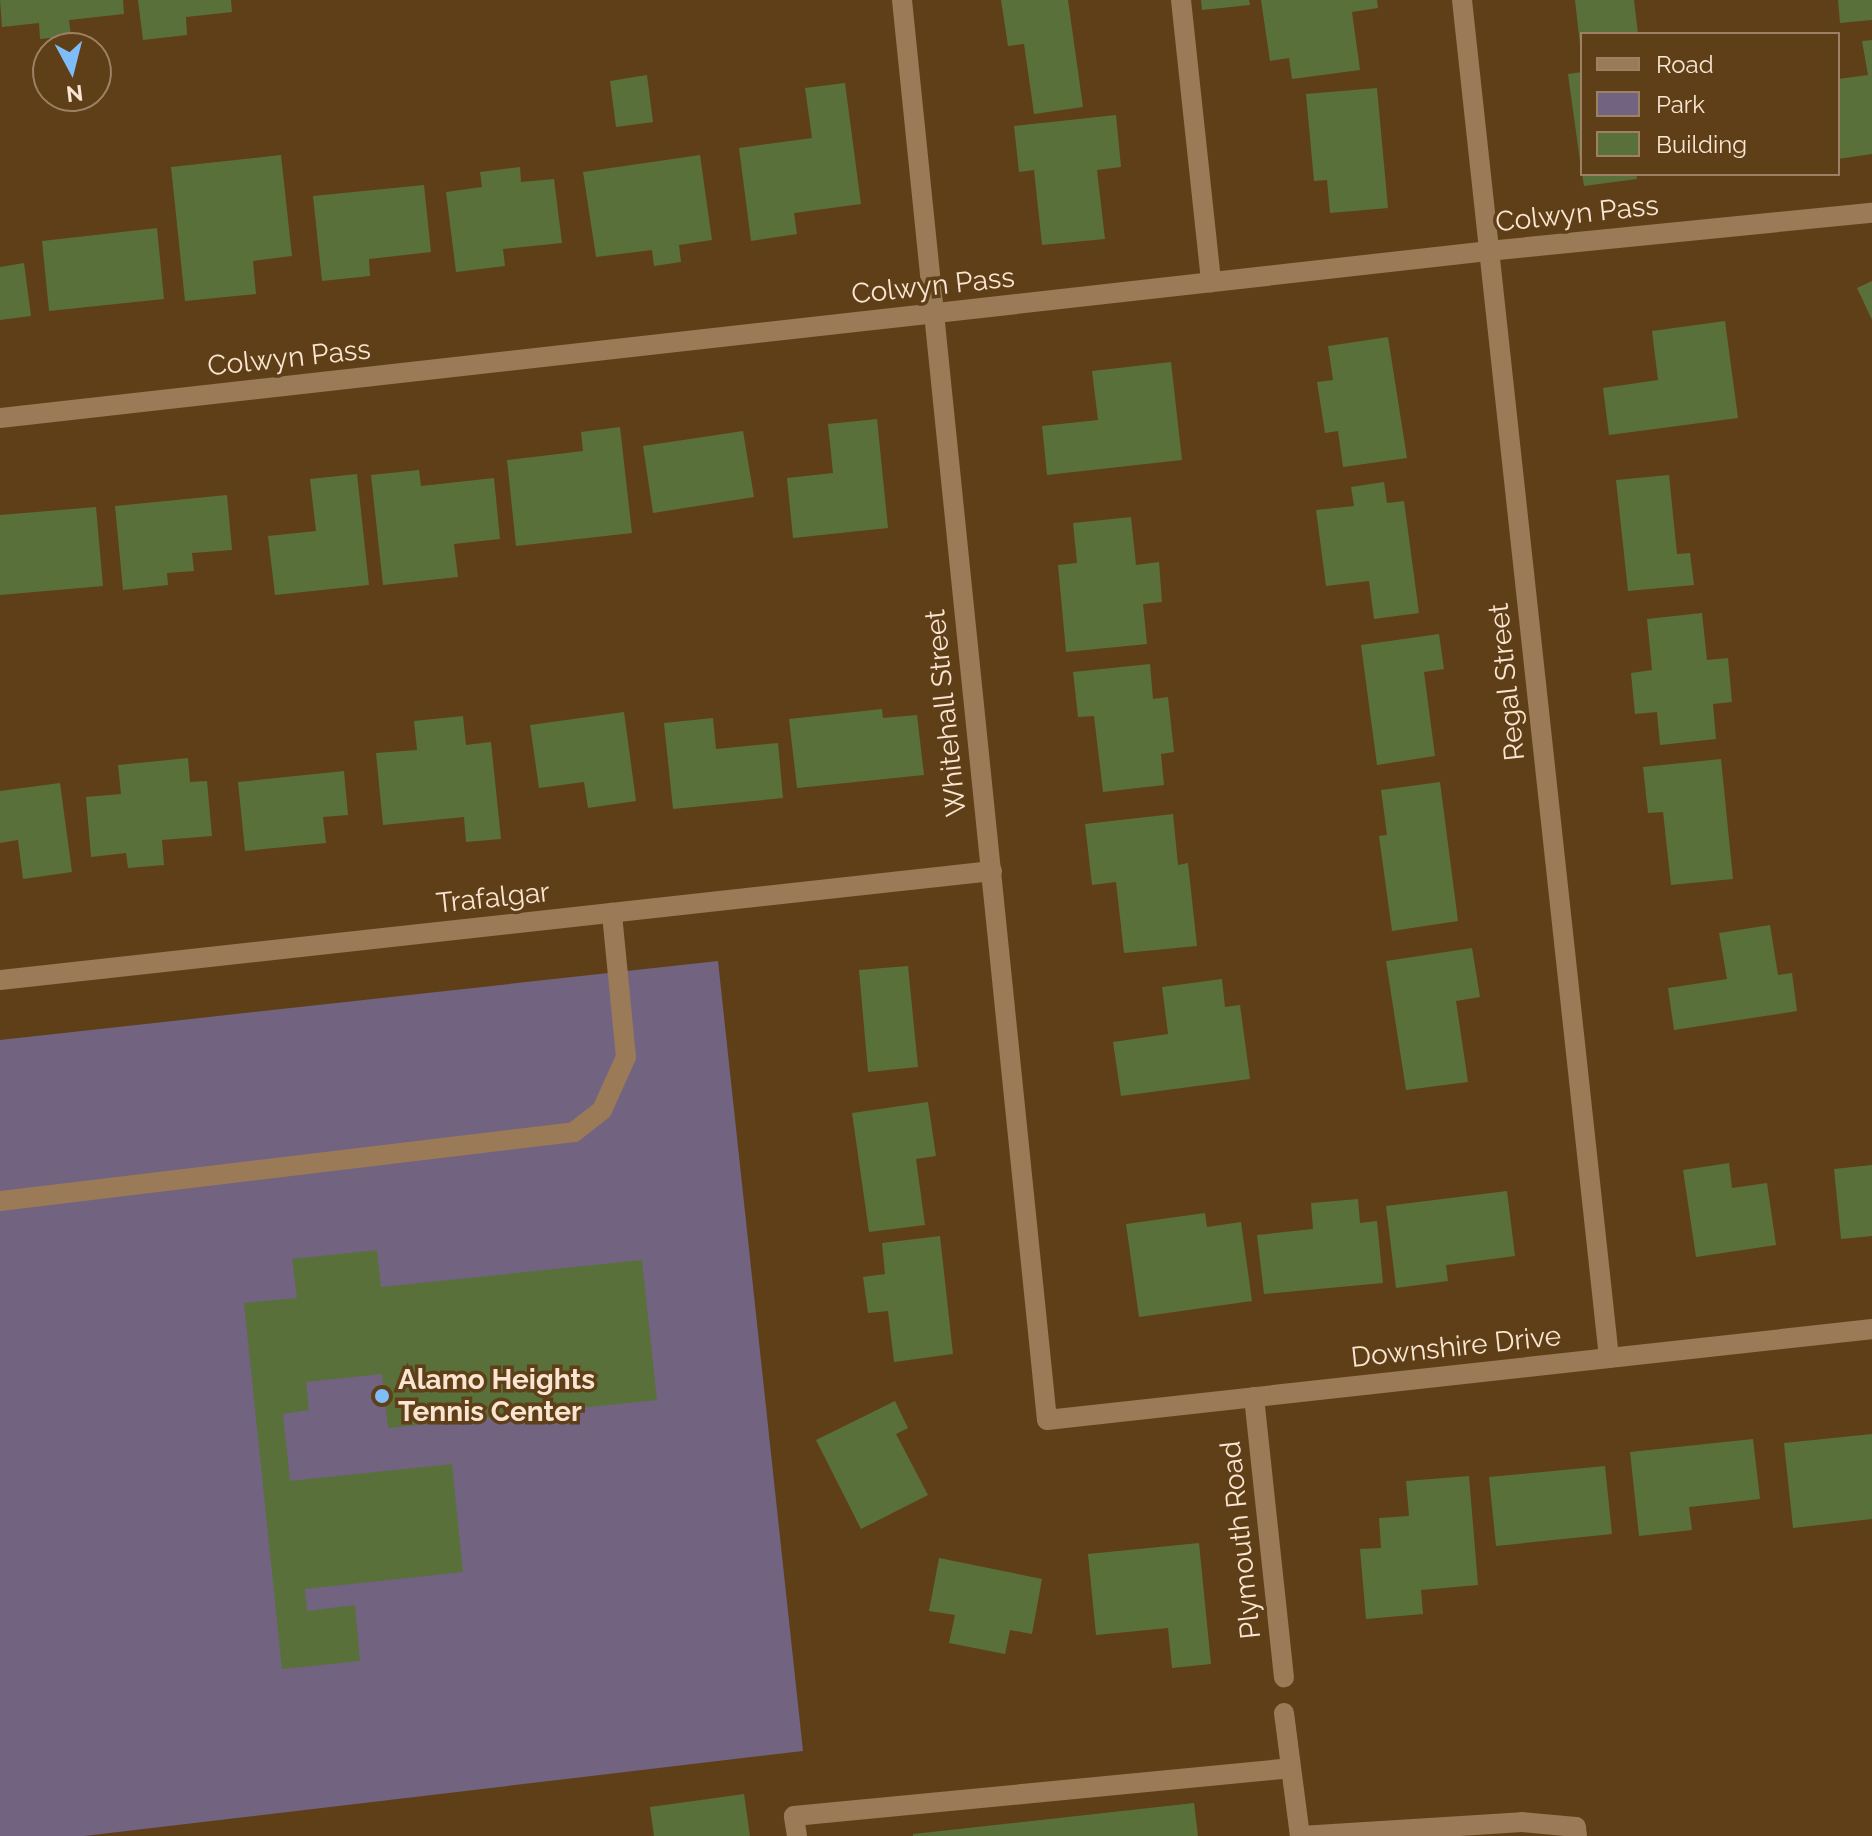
<!DOCTYPE html>
<html>
<head>
<meta charset="utf-8">
<style>
  body { margin:0 }
  #map { position:relative; width:1872px; height:1836px; overflow:hidden; background:#5f3f18; font-family:Raleway,sans-serif }
  div>[style] { position:absolute }
  [style*='--x'] { left:calc(var(--x)*1px); top:calc(var(--y)*1px); width:calc(var(--w)*1px); rotate:calc(var(--a)*1deg) }
  .green>* { inset:0; background:#726381 }
  .building>* { inset:0; background:#59703b }
  .minor>* { height:20px; margin:-10px; padding:0 10px; transform-origin:10px; border-radius:10px; background:#9b7a57 }
  .dots>* { width:22px; height:22px; translate:-50% -50%; box-sizing:border-box; border:4px solid #5f3f18; border-radius:50% }
  span { translate:-50% -50%; white-space:nowrap; text-align:center; line-height:1.15; -webkit-text-stroke:7px #5f3f18; paint-order:stroke }
  .street-label { font-size:28px; color:#f9e5d1 }
  .poi-label { font-size:28px; color:#f9e5d1; font-weight:700 }
  .left { translate:0 -50%; text-align:left }
  .legend { position:absolute; left:1580px; top:32px; width:260px; height:144px; box-sizing:border-box; background:#5f3f18; border:2px solid #9d8162; margin:0; padding:10px 14px; list-style:none; font-size:24px; color:#f9e5d1 }
  .legend li { display:flex; align-items:center; gap:16px; height:40px }
  .legend b { width:40px; border:2px solid #9d8162 }
  .north { position:absolute; left:32px; top:32px; width:80px; height:80px; box-sizing:border-box; background:#5f3f18; border:2px solid #9d8162; border-radius:50%; rotate:173deg; font-size:22px; font-weight:700; line-height:32px; text-align:center; color:#f9e5d1 }
  .north::after { content:''; display:block; margin:auto; width:28px; height:36px; background:#7ebdf9; clip-path:polygon(50% 0,100% 100%,50% 72%,0 100%) }
</style>
</head>
<body>
<div id="map">
  <div class="green">
    <div style="clip-path:polygon(718px 961px,803px 1751px,84px 1836px,0 1836px,0 1040px)"></div>
  </div>
  <div class="building">
    <div style="clip-path:polygon(0 0,123px 0,124px 14px,69px 20px,71px 36px,40px 39px,39px 23px,2px 27px)"></div>
    <div style="clip-path:polygon(138px 0,231px 0,232px 12px,186px 17px,187px 35px,143px 40px)"></div>
    <div style="clip-path:polygon(1001px 0,1068px 0,1083px 107px,1034px 114px,1024px 44px,1008px 46px)"></div>
    <div style="clip-path:polygon(1201px 0,1249px 0,1250px 5px,1202px 10px)"></div>
    <div style="clip-path:polygon(1261px 0,1377px 0,1378px 8px,1352px 12px,1360px 70px,1292px 79px,1289px 58px,1270px 61px)"></div>
    <div style="clip-path:polygon(1575px 0,1634px 0,1638px 34px,1582px 34px,1580px 45px)"></div>
    <div style="clip-path:polygon(1838px 0,1872px 0,1872px 20px,1840px 23px)"></div>
    <div style="clip-path:polygon(1872px 40px,1872px 154px,1838px 159px,1838px 79px,1868px 75px,1862px 41px)"></div>
    <div style="clip-path:polygon(1582px 72px,1582px 161px,1580px 161px,1568px 74px)"></div>
    <div style="clip-path:polygon(647px 75px,653px 122px,616px 127px,610px 81px)"></div>
    <div style="clip-path:polygon(845px 83px,861px 204px,794px 213px,797px 234px,751px 241px,739px 148px,812px 138px,805px 88px)"></div>
    <div style="clip-path:polygon(1377px 88px,1388px 208px,1330px 213px,1327px 180px,1314px 181px,1306px 94px)"></div>
    <div style="clip-path:polygon(1116px 115px,1121px 167px,1097px 170px,1105px 239px,1042px 245px,1034px 170px,1019px 172px,1014px 126px)"></div>
    <div style="clip-path:polygon(281px 155px,292px 256px,253px 261px,256px 294px,185px 301px,171px 167px)"></div>
    <div style="clip-path:polygon(700px 155px,712px 240px,679px 245px,681px 262px,654px 266px,652px 250px,596px 257px,583px 172px)"></div>
    <div style="clip-path:polygon(520px 167px,521px 182px,554px 179px,562px 243px,503px 249px,505px 266px,456px 272px,446px 192px,482px 187px,480px 172px)"></div>
    <div style="clip-path:polygon(1582px 174px,1636px 174px,1637px 179px,1584px 186px)"></div>
    <div style="clip-path:polygon(424px 185px,431px 252px,369px 259px,370px 276px,322px 281px,313px 196px)"></div>
    <div style="clip-path:polygon(157px 228px,164px 299px,49px 311px,42px 241px)"></div>
    <div style="clip-path:polygon(24px 263px,31px 316px,0 320px,0 267px)"></div>
    <div style="clip-path:polygon(1872px 281px,1872px 320px,1857px 288px)"></div>
    <div style="clip-path:polygon(1725px 321px,1738px 418px,1609px 435px,1603px 388px,1658px 380px,1652px 331px)"></div>
    <div style="clip-path:polygon(1388px 337px,1407px 458px,1343px 467px,1338px 431px,1325px 433px,1317px 382px,1333px 380px,1328px 346px)"></div>
    <div style="clip-path:polygon(1171px 362px,1182px 460px,1047px 475px,1042px 426px,1098px 420px,1092px 371px)"></div>
    <div style="clip-path:polygon(877px 419px,888px 528px,793px 538px,787px 478px,833px 473px,828px 424px)"></div>
    <div style="clip-path:polygon(620px 427px,632px 533px,516px 546px,507px 460px,583px 451px,581px 432px)"></div>
    <div style="clip-path:polygon(743px 431px,754px 497px,653px 513px,643px 446px)"></div>
    <div style="clip-path:polygon(419px 470px,421px 486px,494px 478px,500px 539px,454px 544px,458px 577px,383px 585px,371px 475px)"></div>
    <div style="clip-path:polygon(357px 474px,369px 585px,275px 595px,268px 536px,316px 531px,310px 479px)"></div>
    <div style="clip-path:polygon(1669px 475px,1677px 554px,1690px 553px,1694px 585px,1628px 591px,1616px 480px)"></div>
    <div style="clip-path:polygon(1384px 482px,1387px 503px,1404px 501px,1419px 613px,1374px 619px,1369px 581px,1326px 586px,1316px 510px,1354px 506px,1351px 487px)"></div>
    <div style="clip-path:polygon(227px 495px,232px 550px,192px 553px,194px 571px,167px 573px,168px 585px,123px 590px,115px 506px)"></div>
    <div style="clip-path:polygon(96px 507px,103px 586px,0 595px,0 515px)"></div>
    <div style="clip-path:polygon(1131px 517px,1136px 565px,1159px 562px,1162px 602px,1143px 604px,1147px 644px,1066px 652px,1058px 565px,1077px 563px,1073px 523px)"></div>
    <div style="clip-path:polygon(1702px 613px,1707px 660px,1728px 658px,1732px 702px,1713px 704px,1716px 739px,1660px 745px,1657px 712px,1635px 714px,1631px 673px,1652px 670px,1647px 619px)"></div>
    <div style="clip-path:polygon(1439px 634px,1444px 669px,1424px 672px,1435px 756px,1377px 765px,1361px 645px)"></div>
    <div style="clip-path:polygon(1150px 664px,1153px 699px,1168px 697px,1174px 752px,1161px 754px,1164px 785px,1103px 792px,1094px 716px,1078px 717px,1073px 672px)"></div>
    <div style="clip-path:polygon(882px 709px,883px 718px,917px 715px,924px 775px,797px 788px,789px 719px)"></div>
    <div style="clip-path:polygon(624px 712px,636px 801px,588px 808px,584px 782px,539px 788px,530px 725px)"></div>
    <div style="clip-path:polygon(463px 716px,466px 745px,491px 742px,501px 839px,466px 842px,464px 817px,383px 825px,376px 753px,417px 750px,414px 721px)"></div>
    <div style="clip-path:polygon(713px 718px,716px 749px,778px 743px,783px 798px,673px 809px,664px 723px)"></div>
    <div style="clip-path:polygon(188px 758px,190px 782px,207px 781px,212px 836px,162px 840px,164px 865px,128px 868px,126px 853px,91px 857px,86px 797px,121px 794px,118px 765px)"></div>
    <div style="clip-path:polygon(1721px 759px,1733px 879px,1671px 885px,1663px 812px,1648px 813px,1643px 767px)"></div>
    <div style="clip-path:polygon(344px 771px,348px 815px,323px 817px,326px 843px,245px 851px,238px 782px)"></div>
    <div style="clip-path:polygon(1440px 782px,1458px 921px,1392px 931px,1379px 836px,1387px 835px,1381px 790px)"></div>
    <div style="clip-path:polygon(60px 783px,72px 872px,23px 879px,18px 840px,0 843px,0 791px)"></div>
    <div style="clip-path:polygon(1173px 814px,1178px 865px,1188px 863px,1197px 946px,1124px 953px,1116px 882px,1092px 885px,1085px 824px)"></div>
    <div style="clip-path:polygon(1770px 925px,1778px 975px,1792px 973px,1797px 1011px,1674px 1030px,1668px 988px,1727px 979px,1719px 933px)"></div>
    <div style="clip-path:polygon(1472px 948px,1480px 997px,1456px 1001px,1468px 1082px,1406px 1090px,1386px 961px)"></div>
    <div style="clip-path:polygon(908px 966px,918px 1067px,868px 1072px,859px 970px)"></div>
    <div style="clip-path:polygon(1222px 979px,1225px 1007px,1240px 1005px,1250px 1079px,1121px 1096px,1113px 1042px,1168px 1034px,1162px 987px)"></div>
    <div style="clip-path:polygon(928px 1102px,936px 1156px,916px 1159px,925px 1225px,869px 1232px,852px 1113px)"></div>
    <div style="clip-path:polygon(1729px 1163px,1732px 1188px,1767px 1183px,1776px 1245px,1696px 1257px,1683px 1170px)"></div>
    <div style="clip-path:polygon(1872px 1165px,1872px 1236px,1841px 1239px,1834px 1169px)"></div>
    <div style="clip-path:polygon(1507px 1191px,1515px 1256px,1446px 1265px,1448px 1281px,1396px 1288px,1386px 1206px)"></div>
    <div style="clip-path:polygon(1358px 1199px,1360px 1223px,1377px 1221px,1383px 1283px,1264px 1294px,1257px 1235px,1313px 1229px,1311px 1203px)"></div>
    <div style="clip-path:polygon(1205px 1213px,1207px 1227px,1241px 1222px,1252px 1301px,1139px 1317px,1126px 1224px)"></div>
    <div style="clip-path:polygon(940px 1236px,953px 1354px,894px 1362px,888px 1311px,868px 1313px,863px 1277px,885px 1274px,882px 1243px)"></div>
    <div style="clip-path:polygon(377px 1250px,381px 1287px,642px 1260px,657px 1400px,388px 1428px,382px 1374px,306px 1382px,309px 1410px,283px 1414px,290px 1481px,452px 1464px,463px 1572px,305px 1589px,307px 1611px,355px 1605px,360px 1661px,282px 1669px,244px 1303px,297px 1298px,292px 1259px)"></div>
    <div style="clip-path:polygon(895px 1401px,908px 1428px,896px 1434px,928px 1495px,861px 1529px,816px 1440px)"></div>
    <div style="clip-path:polygon(1872px 1434px,1872px 1519px,1793px 1528px,1784px 1443px)"></div>
    <div style="clip-path:polygon(1753px 1439px,1760px 1499px,1689px 1507px,1692px 1530px,1639px 1536px,1630px 1452px)"></div>
    <div style="clip-path:polygon(1605px 1466px,1612px 1534px,1496px 1546px,1489px 1477px)"></div>
    <div style="clip-path:polygon(1469px 1476px,1478px 1585px,1421px 1590px,1423px 1614px,1366px 1619px,1360px 1549px,1381px 1548px,1379px 1518px,1409px 1516px,1406px 1481px)"></div>
    <div style="clip-path:polygon(1199px 1543px,1211px 1664px,1172px 1668px,1168px 1628px,1096px 1635px,1088px 1554px)"></div>
    <div style="clip-path:polygon(939px 1558px,1042px 1579px,1032px 1634px,1010px 1630px,1005px 1654px,949px 1643px,955px 1615px,929px 1611px)"></div>
    <div style="clip-path:polygon(744px 1794px,750px 1836px,654px 1836px,650px 1807px)"></div>
    <div style="clip-path:polygon(1194px 1803px,1198px 1836px,913px 1836px,913px 1834px)"></div>
  </div>
  <div class="minor">
    <div style="--x:902;--y:0;--w:1427;--a:84.17"></div>
    <div style="--x:1047;--y:1420;--w:830;--a:-6.29"></div>
    <div style="--x:1181;--y:0;--w:284;--a:83.9"></div>
    <div style="--x:1462;--y:0;--w:1366;--a:83.82"></div>
    <div style="--x:0;--y:418;--w:1497;--a:-6.4"></div>
    <div style="--x:1488;--y:251;--w:386;--a:-5.7"></div>
    <div style="--x:0;--y:980;--w:998;--a:-6.27"></div>
    <div style="--x:0;--y:1201;--w:578;--a:-6.85"></div>
    <div style="--x:574;--y:1132;--w:36;--a:-38"></div>
    <div style="--x:602;--y:1110;--w:58;--a:-65.6"></div>
    <div style="--x:626;--y:1057;--w:145;--a:-95.6"></div>
    <div style="--x:1254;--y:1397;--w:282;--a:83.9"></div>
    <div style="--x:1284;--y:1713;--w:124;--a:82.6"></div>
    <div style="--x:797;--y:1836;--w:20;--a:-99"></div>
    <div style="--x:794;--y:1816;--w:498;--a:-5.5"></div>
    <div style="--x:1301;--y:1836;--w:221;--a:-3.6"></div>
    <div style="--x:1522;--y:1822;--w:54;--a:5.3"></div>
    <div style="--x:1576;--y:1827;--w:9;--a:84"></div>
  </div>
  <div class="dots">
    <div style="left:382px;top:1396px;background:#7ebdf9"></div>
  </div>
  <div class="street-label">
    <span style="left:1577px;top:214px;rotate:-6deg">Colwyn Pass</span>
    <span style="left:933px;top:286px;rotate:-6deg">Colwyn Pass</span>
    <span style="left:289px;top:358px;rotate:-6deg">Colwyn Pass</span>
    <span style="left:1507px;top:682px;rotate:-96deg">Regal Street</span>
    <span style="left:946px;top:713px;rotate:-96deg">Whitehall Street</span>
    <span style="left:493px;top:898px;rotate:-6deg">Trafalgar</span>
    <span style="left:1456px;top:1347px;rotate:-6deg">Downshire Drive</span>
    <span style="left:1241px;top:1540px;rotate:-96deg">Plymouth Road</span>
  </div>
  <div class="poi-label">
    <span class="left" style="left:398px;top:1396px">Alamo Heights<br>Tennis Center</span>
  </div>
  <ul class="legend">
  <li><b style="height:10px;background:#9b7a57"></b>Road</li>
  <li><b style="height:22px;background:#726381"></b>Park</li>
  <li><b style="height:22px;background:#59703b"></b>Building</li>
  </ul>
  <div class="north">N</div>
</div>
</body>
</html>
